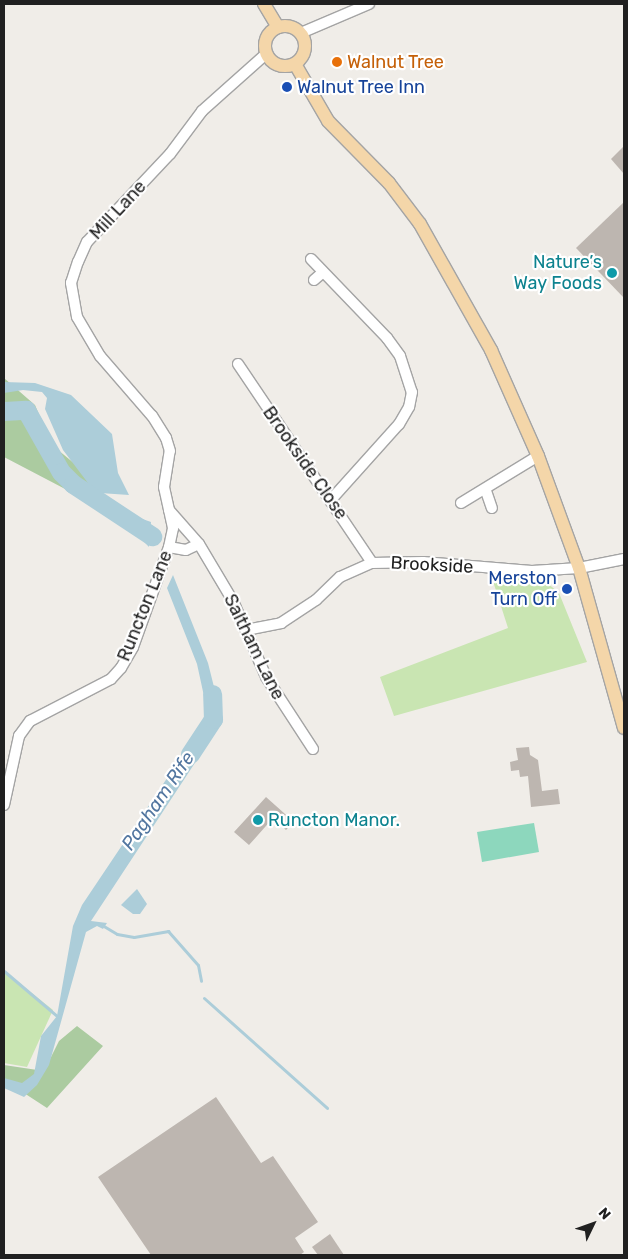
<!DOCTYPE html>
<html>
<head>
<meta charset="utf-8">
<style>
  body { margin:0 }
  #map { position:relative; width:628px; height:1259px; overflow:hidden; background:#f0ede8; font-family:Rubik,sans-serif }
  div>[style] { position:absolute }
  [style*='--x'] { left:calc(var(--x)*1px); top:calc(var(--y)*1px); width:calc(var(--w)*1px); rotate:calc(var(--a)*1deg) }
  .grass>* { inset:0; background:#c9e5b2 }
  .forest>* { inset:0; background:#abcba0 }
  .pitch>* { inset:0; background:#8dd7bd }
  .water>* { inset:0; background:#accdd9 }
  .stream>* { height:3px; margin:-1.5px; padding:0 1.5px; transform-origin:1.5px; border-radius:1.5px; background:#accdd9 }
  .river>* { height:19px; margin:-9.5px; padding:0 9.5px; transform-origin:9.5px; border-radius:9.5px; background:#accdd9 }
  .building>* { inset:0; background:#bdb6b0 }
  .roads { filter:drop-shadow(1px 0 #a4a4a4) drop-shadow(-1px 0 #a4a4a4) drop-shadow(0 1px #a4a4a4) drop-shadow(0 -1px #a4a4a4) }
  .minor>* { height:10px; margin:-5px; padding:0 5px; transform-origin:5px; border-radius:5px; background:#fff }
  .major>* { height:12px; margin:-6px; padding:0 6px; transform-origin:6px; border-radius:6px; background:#f4d6a9 }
  .major>.ring { margin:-6px; padding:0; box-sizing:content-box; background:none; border:12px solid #f4d6a9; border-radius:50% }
  .dots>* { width:14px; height:14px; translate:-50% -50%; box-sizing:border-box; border:2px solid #fff; border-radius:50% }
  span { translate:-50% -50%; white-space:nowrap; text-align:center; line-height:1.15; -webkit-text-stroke:4.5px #fff; paint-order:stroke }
  .food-label { font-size:18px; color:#c56008 }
  .left { translate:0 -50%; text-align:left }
  .transit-label { font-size:18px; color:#164399 }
  .right { translate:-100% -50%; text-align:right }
  .street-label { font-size:18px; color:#202020 }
  .culture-label { font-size:18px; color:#0d838f }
  .water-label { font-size:19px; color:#5276a0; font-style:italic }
  .frame { position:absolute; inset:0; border:5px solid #202020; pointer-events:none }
  .north { position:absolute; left:568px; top:1199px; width:50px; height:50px; -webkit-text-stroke:4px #fff; paint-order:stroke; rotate:48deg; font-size:14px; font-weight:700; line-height:20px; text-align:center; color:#202020 }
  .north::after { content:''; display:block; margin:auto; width:18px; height:22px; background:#202020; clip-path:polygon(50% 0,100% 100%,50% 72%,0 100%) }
</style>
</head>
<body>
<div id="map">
  <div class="grass">
    <div style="clip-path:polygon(491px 575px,545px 581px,559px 593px,587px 662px,394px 716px,380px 677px,508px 628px)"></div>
    <div style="clip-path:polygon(4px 971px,53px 1010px,27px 1067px,4px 1063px)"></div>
  </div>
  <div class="forest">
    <div style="clip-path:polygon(4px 378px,35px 405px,52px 445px,98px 483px,90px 502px,4px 457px)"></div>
    <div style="clip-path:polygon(77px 1026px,103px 1046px,47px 1108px,4px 1080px,4px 1065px,44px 1071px,59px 1041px)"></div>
  </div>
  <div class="pitch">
    <div style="clip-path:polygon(534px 823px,539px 852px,482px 862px,477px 832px)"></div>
  </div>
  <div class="water">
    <div style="clip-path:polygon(4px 382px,35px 383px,71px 395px,112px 434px,118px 473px,129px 495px,100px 493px,91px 487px,63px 450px,45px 409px,47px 398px,42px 392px,23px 390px,4px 393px)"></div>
    <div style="clip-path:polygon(134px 516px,151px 522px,149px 547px,128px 525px)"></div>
    <div style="clip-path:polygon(173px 575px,208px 663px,219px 707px,217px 723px,207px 710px,197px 664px,167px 588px)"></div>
    <div style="clip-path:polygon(200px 729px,210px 740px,91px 921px,107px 923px,103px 929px,97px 926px,86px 932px,49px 1065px,37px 1085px,24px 1097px,4px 1088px,4px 1078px,22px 1083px,34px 1074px,41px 1036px,57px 1016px,73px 926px,82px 905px)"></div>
    <div style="clip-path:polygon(137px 889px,147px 904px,140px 914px,133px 914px,121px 905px)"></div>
  </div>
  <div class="stream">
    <div style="--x:102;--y:925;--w:17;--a:31"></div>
    <div style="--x:117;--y:934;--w:17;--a:10"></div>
    <div style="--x:134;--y:937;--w:35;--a:-10"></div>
    <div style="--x:168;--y:931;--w:45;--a:48.6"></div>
    <div style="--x:198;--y:965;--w:16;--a:79"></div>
    <div style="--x:4;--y:971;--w:70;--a:40.3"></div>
    <div style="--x:204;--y:998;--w:165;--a:41.8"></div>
  </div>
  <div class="river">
    <div style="--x:4;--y:411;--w:22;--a:-3"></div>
    <div style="--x:26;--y:410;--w:71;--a:60.6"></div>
    <div style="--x:61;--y:472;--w:17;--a:45"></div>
    <div style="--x:73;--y:484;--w:95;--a:33.4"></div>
    <div style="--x:190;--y:754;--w:42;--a:-56.7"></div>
    <div style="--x:213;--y:719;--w:25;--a:-92"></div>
  </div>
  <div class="building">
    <div style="clip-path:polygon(624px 146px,624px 174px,611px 159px)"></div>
    <div style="clip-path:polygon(624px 202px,624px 298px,576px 248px)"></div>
    <div style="clip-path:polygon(529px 747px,530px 755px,538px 760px,542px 791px,558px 789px,560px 804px,531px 807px,528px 776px,520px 777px,519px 770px,511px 771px,510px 762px,518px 760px,516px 748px)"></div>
    <div style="clip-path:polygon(266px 797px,294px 822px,286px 830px,273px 818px,249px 845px,234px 832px)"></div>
    <div style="clip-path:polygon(216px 1097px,261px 1163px,273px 1156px,318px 1222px,295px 1238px,304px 1252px,300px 1255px,151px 1255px,98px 1177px)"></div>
    <div style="clip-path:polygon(330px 1234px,344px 1255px,318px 1255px,312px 1247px)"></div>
  </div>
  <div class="roads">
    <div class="minor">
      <div style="--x:301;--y:33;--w:74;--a:-23.1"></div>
      <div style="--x:311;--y:259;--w:110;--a:46.1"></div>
      <div style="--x:387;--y:338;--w:22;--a:54"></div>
      <div style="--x:400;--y:356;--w:38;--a:72"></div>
      <div style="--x:412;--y:392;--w:15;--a:101"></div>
      <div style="--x:409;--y:407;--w:20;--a:120"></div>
      <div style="--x:399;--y:424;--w:103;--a:131.9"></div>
      <div style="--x:314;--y:280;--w:11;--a:-41"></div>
      <div style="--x:238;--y:364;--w:240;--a:56"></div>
      <div style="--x:486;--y:491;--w:18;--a:71"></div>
      <div style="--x:461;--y:503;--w:90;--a:-31.4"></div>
      <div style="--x:169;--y:510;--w:45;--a:48.6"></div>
      <div style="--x:199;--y:544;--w:66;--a:59.2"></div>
      <div style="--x:233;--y:601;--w:83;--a:66.5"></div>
      <div style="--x:266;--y:677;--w:86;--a:56.9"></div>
      <div style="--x:169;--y:547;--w:17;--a:10"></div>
      <div style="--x:186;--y:550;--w:14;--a:-25"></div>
      <div style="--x:246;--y:630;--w:36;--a:-11"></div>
      <div style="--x:281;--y:623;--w:42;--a:-33.3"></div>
      <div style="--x:316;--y:600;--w:33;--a:-44"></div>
      <div style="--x:340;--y:577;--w:35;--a:-24"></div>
      <div style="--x:372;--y:563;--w:51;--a:-1.1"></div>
      <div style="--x:423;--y:562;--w:109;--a:4.7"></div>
      <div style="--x:532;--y:571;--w:47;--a:-3.7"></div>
      <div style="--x:579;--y:568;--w:46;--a:-11.3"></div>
      <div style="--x:4;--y:805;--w:71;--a:-77.7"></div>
      <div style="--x:19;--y:736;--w:19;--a:-54"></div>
      <div style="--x:30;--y:721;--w:91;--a:-27.4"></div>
      <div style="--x:111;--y:679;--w:15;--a:-48"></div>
      <div style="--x:121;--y:668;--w:24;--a:-60"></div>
      <div style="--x:133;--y:647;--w:106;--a:-70.2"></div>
      <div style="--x:169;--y:547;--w:19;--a:-78"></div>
      <div style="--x:173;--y:528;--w:42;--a:-102.4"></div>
      <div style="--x:164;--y:487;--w:36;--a:-81"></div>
      <div style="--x:170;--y:451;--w:14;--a:-107"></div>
      <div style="--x:166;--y:438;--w:26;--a:-122"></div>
      <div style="--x:152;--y:416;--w:79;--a:-130.9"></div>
      <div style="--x:100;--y:356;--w:45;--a:-120.5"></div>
      <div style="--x:77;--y:317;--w:35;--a:-100"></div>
      <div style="--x:71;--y:283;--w:22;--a:-72"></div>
      <div style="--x:78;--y:262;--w:22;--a:-66"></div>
      <div style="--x:87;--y:242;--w:121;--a:-46.7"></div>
      <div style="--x:170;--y:154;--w:54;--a:-53.3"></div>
      <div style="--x:202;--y:111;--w:86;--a:-41.7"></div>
    </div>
    <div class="major">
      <div style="--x:264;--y:4;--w:27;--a:59"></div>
      <div class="ring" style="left:265px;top:26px;width:28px;height:28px"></div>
      <div style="--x:295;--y:64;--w:66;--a:59.9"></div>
      <div style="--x:328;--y:121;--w:87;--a:45.5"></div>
      <div style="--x:389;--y:183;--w:51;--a:52.9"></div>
      <div style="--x:420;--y:224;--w:145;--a:60.6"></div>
      <div style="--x:491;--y:350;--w:116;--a:66.1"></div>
      <div style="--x:538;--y:456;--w:119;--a:69.9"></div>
      <div style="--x:579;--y:568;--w:166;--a:74.3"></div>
    </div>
  </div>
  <div class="dots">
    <div style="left:337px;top:62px;background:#e8710a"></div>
    <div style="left:287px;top:87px;background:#1a4fb4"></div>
    <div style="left:612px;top:273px;background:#0f9aa8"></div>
    <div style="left:567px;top:589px;background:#1a4fb4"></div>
    <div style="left:258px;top:820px;background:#0f9aa8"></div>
  </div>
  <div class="food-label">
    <span class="left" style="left:347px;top:62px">Walnut Tree</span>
  </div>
  <div class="transit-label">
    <span class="left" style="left:297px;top:87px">Walnut Tree Inn</span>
    <span class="right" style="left:557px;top:589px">Merston<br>Turn Off</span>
  </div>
  <div class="street-label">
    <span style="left:118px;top:210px;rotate:-47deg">Mill Lane</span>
    <span style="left:305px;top:463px;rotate:55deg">Brookside Close</span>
    <span style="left:432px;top:565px;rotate:3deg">Brookside</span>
    <span style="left:145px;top:606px;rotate:-68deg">Runcton Lane</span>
    <span style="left:254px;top:647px;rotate:64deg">Saltham Lane</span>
  </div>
  <div class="culture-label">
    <span class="right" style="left:602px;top:273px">Nature’s<br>Way Foods</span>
    <span class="left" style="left:268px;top:820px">Runcton Manor.</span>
  </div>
  <div class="water-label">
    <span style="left:158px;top:801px;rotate:-56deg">Pagham Rife</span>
  </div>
  <div class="frame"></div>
  <div class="north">N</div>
</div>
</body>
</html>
